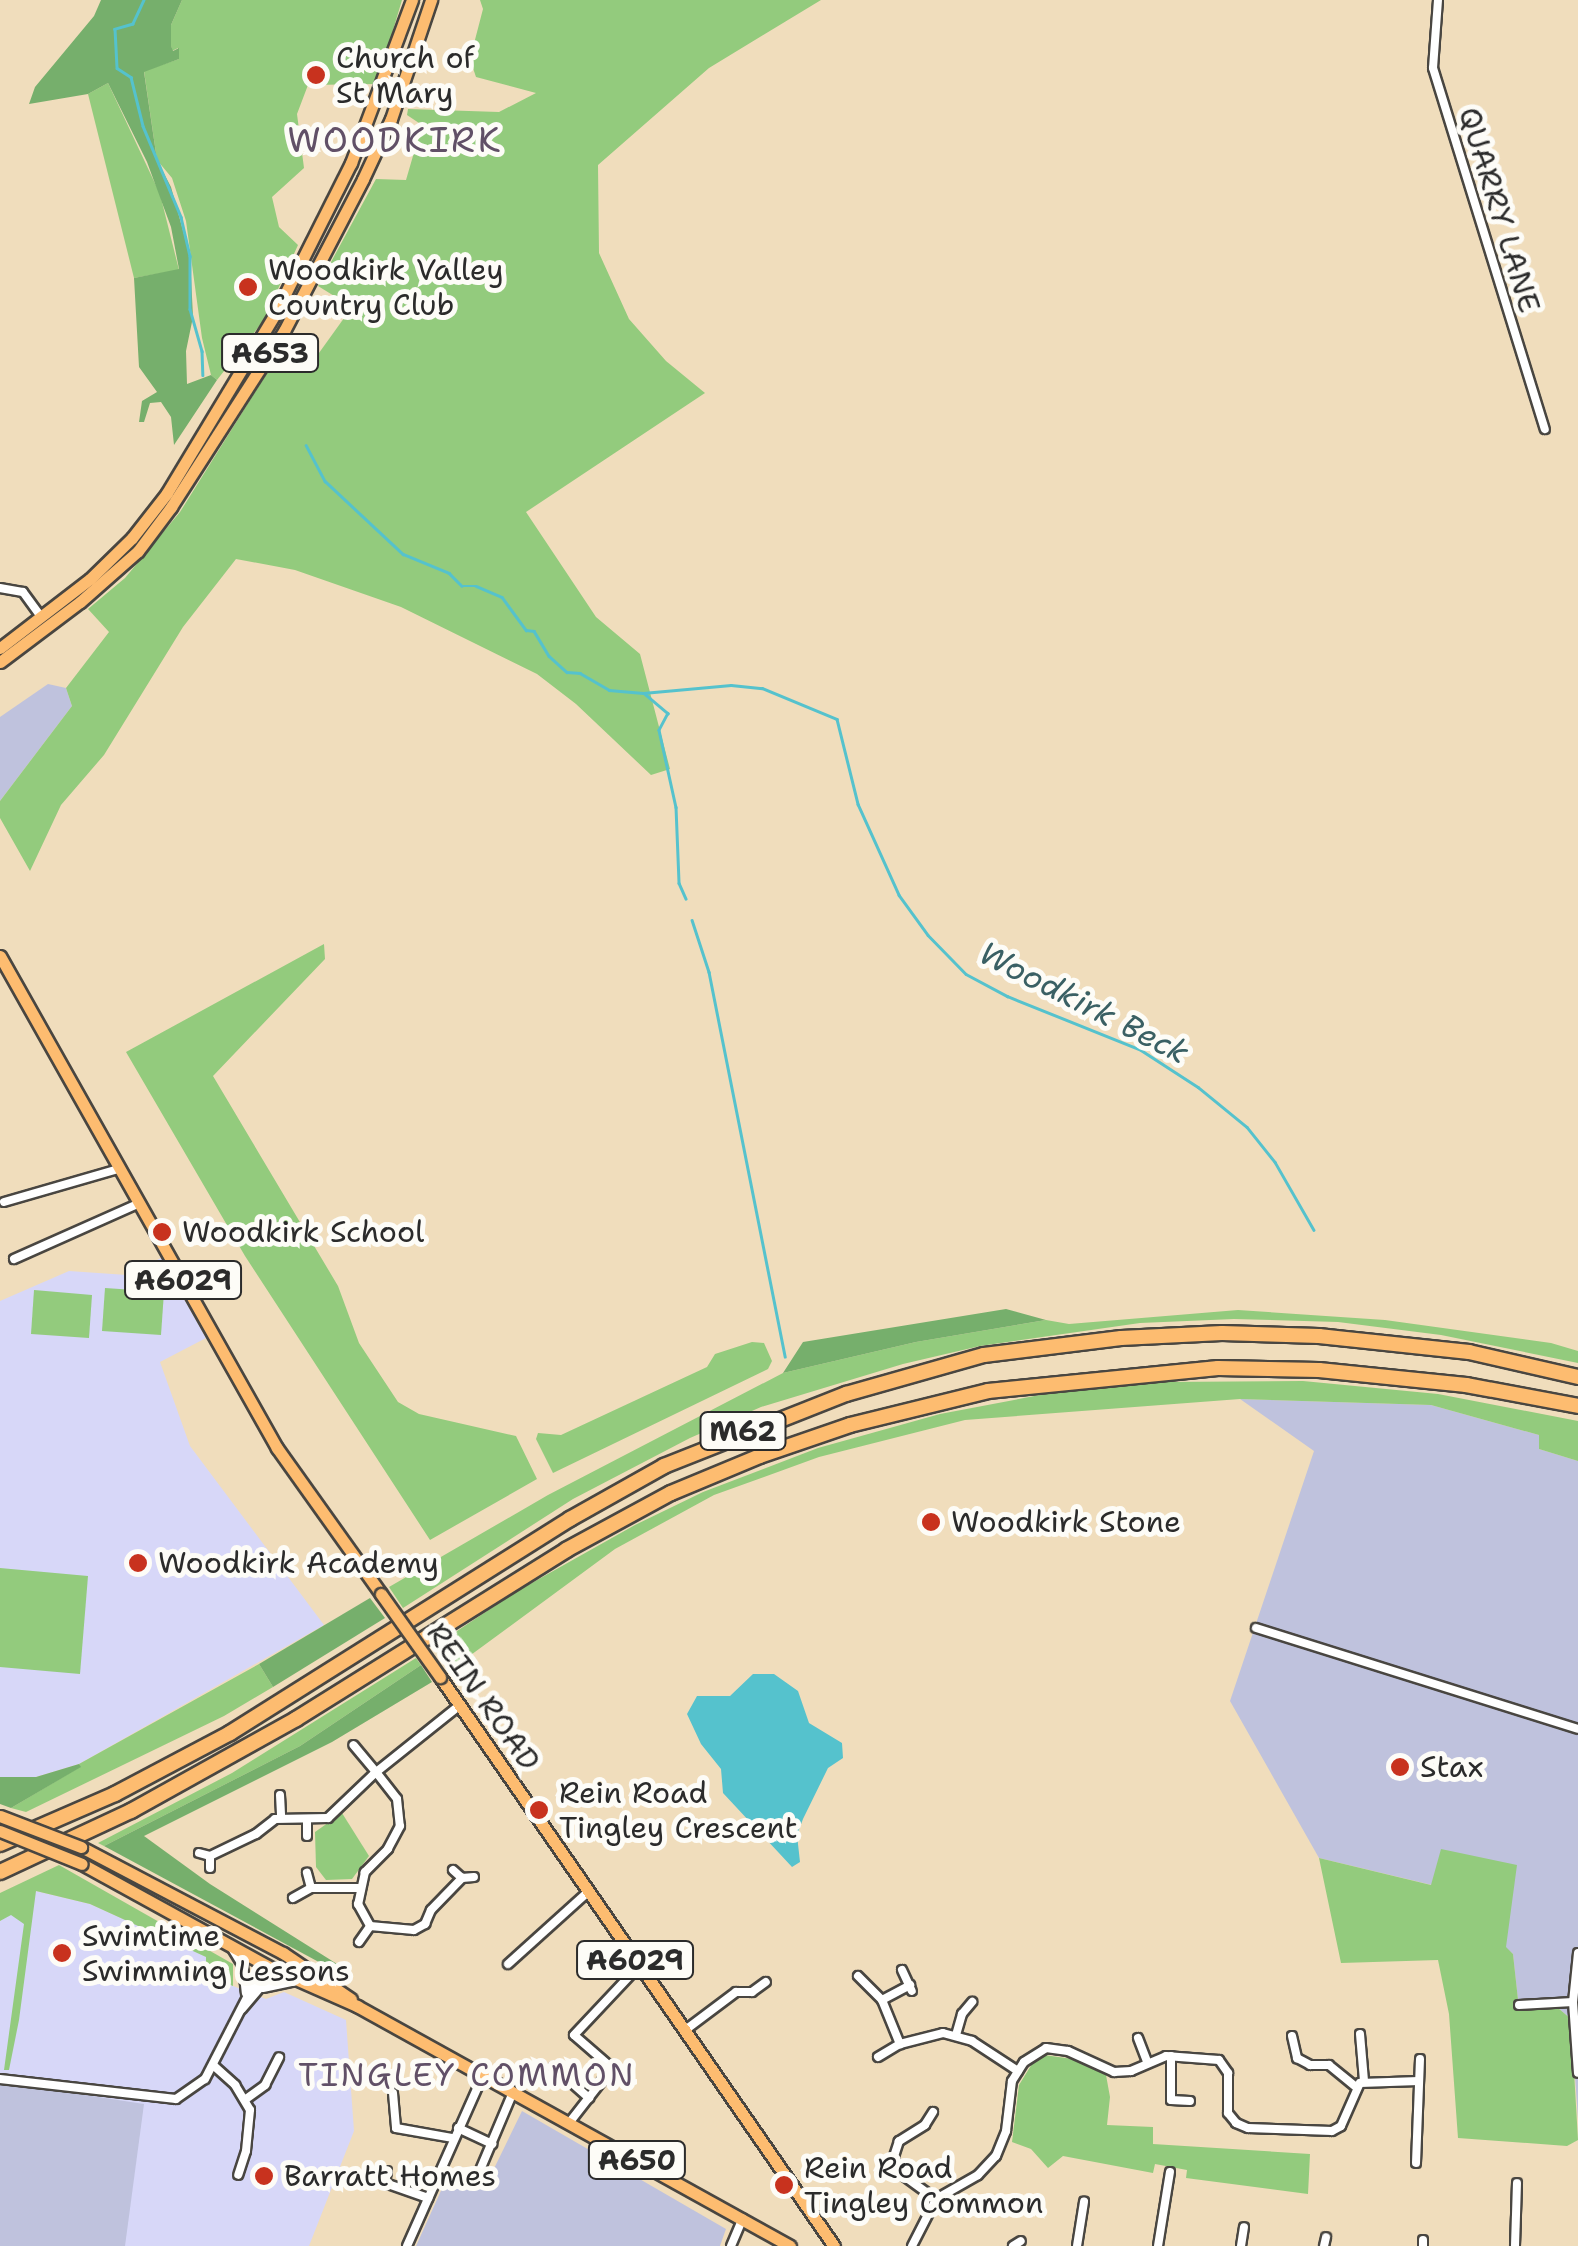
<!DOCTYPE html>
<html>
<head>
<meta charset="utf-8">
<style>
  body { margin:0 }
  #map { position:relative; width:1578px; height:2246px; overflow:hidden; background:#f0ddbc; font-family:"Shantell Sans",sans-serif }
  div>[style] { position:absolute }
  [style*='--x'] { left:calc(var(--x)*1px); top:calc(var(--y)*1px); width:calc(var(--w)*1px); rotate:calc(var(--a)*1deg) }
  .built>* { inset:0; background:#d7d7f8 }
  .industrial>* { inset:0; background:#bfc2dd }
  .green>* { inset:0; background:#93cb7d }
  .forest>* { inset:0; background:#76af6c }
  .water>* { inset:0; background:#55c2cd }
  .stream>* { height:2.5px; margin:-1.25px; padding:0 1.25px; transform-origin:1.25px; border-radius:1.25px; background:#55c2cd }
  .roads { filter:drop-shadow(2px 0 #494641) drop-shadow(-2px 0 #494641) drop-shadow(0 2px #494641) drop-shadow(0 -2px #494641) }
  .street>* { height:8px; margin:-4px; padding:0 4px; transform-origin:4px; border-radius:4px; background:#fff }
  .primary>* { height:11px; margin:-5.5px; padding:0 5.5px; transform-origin:5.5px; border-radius:5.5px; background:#fdbc70 }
  .highway>* { height:14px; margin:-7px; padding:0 7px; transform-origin:7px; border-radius:7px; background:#fdbc70 }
  .bridges { filter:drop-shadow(2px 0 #494641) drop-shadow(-2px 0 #494641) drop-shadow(0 2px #494641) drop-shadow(0 -2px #494641) }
  .primary-bridge>* { height:11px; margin:-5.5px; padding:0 5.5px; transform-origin:5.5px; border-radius:5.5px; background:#fdbc70 }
  .dots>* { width:28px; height:28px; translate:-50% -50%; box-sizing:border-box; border:5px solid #fdfcf7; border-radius:50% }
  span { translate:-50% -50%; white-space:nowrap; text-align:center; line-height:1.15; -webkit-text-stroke:10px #fdfcf7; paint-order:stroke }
  .shield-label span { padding:2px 8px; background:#fdfcf7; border:2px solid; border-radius:8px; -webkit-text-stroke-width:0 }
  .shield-label { font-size:28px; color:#2b2b2b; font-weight:700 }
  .poi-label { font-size:30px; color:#2b2b2b }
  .left { translate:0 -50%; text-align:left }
  .street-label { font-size:30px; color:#2b2b2b }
  .water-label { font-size:32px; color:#3a6064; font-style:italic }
  .neighbourhood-label { font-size:32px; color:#615067; letter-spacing:2.5px }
  .quarter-label { font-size:35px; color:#615067; letter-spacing:2.5px }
</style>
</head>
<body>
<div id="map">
  <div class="built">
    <div style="clip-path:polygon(161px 1258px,206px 1338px,160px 1362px,190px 1446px,324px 1625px,79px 1764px,36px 1777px,0 1777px,0 1301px,69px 1271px,127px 1275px)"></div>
    <div style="clip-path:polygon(36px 1891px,90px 1904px,207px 1957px,206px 1974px,233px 1986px,266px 1999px,284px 1992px,346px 2020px,354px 2131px,309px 2246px,0 2246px,0 1921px)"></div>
  </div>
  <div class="industrial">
    <div style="clip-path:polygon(48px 684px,66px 688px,72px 706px,0 801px,0 717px)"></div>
    <div style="clip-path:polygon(1240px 1399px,1431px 1405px,1539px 1435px,1539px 1449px,1578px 1461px,1578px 2119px,1571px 2019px,1558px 2008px,1519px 2010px,1513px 1954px,1432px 1885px,1319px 1858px,1230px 1701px,1314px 1451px)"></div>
    <div style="clip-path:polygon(0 2082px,144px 2104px,125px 2246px,0 2246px)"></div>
    <div style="clip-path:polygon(522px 2111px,726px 2229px,720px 2246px,416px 2246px,449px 2173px,485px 2187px)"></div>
  </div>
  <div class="green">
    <div style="clip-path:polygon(182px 0,402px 0,377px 84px,308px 85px,297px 114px,304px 168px,272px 197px,279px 227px,298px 245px,264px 320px,217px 380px,211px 375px,202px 338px,186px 221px,172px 178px,157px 160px,144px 71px,179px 59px,178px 48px,172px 51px,171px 46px,171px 25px)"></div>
    <div style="clip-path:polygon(480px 0,821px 0,709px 68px,598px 165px,599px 253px,629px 319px,666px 361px,705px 393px,526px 512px,596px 617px,640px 654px,670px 769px,651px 775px,576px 704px,537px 674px,401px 607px,295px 570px,236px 559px,183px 627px,104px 755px,61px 805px,30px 871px,0 818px,0 801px,72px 706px,66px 688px,109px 632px,88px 609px,125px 578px,180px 512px,277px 357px,306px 371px,352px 307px,318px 286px,376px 179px,406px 180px,422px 125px,407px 115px,408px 109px,499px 112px,536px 93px,476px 77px,470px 59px,483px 9px)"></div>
    <div style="clip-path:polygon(108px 83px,160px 194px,179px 270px,134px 278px,88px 94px)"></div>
    <div style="clip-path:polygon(324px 944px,325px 959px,213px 1076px,338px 1286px,359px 1343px,398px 1402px,419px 1414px,516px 1436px,537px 1479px,430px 1540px,245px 1256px,126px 1052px)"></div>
    <div style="clip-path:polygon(105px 1288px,164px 1292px,161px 1335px,102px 1331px)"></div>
    <div style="clip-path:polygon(34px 1290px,92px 1295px,89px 1338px,31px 1334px)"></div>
    <div style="clip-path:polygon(1238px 1310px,1385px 1320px,1551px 1343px,1578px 1351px,1578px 1363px,1441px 1335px,1338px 1322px,1234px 1319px,1140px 1323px,980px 1346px,903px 1364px,761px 1407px,690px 1438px,573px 1499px,403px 1608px,389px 1587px,548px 1495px,783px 1373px,916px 1342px,1046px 1320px,1069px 1324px)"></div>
    <div style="clip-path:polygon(752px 1342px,764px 1343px,772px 1361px,768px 1369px,553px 1473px,536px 1439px,538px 1433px,561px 1435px,707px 1367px,715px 1354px)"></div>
    <div style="clip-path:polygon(1303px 1381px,1438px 1394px,1578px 1421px,1578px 1461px,1539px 1449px,1539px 1435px,1431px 1405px,1240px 1399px,965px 1420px,819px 1457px,714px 1495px,615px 1549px,449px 1671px,433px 1647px,514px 1593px,635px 1525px,703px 1492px,818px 1448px,940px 1414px,1045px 1394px,1162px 1382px)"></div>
    <div style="clip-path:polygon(0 1568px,88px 1576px,80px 1674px,0 1667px)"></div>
    <div style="clip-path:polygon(416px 1658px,421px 1665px,300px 1746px,104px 1846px,98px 1843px,232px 1773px)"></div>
    <div style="clip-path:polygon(259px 1664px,273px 1687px,224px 1716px,26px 1812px,11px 1808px,80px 1767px,79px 1764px)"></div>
    <div style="clip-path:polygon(342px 1813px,369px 1856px,352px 1879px,326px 1880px,316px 1867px,315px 1832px)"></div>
    <div style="clip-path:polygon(1441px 1849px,1517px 1865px,1506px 1947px,1513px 1954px,1519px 2009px,1558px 2008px,1571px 2019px,1578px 2140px,1567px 2146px,1458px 2138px,1449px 2014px,1438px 1960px,1341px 1963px,1319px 1858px,1431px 1885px)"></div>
    <div style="clip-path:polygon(59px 1865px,233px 1964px,233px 1986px,206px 1974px,206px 1957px,90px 1904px,36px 1891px,19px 2020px,9px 2070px,4px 2070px,24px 1924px,11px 1915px,0 1921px,0 1893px)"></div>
    <div style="clip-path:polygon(1044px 2055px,1073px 2059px,1106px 2075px,1110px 2097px,1107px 2125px,1153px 2127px,1153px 2144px,1310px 2154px,1308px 2194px,1186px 2178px,1187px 2170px,1155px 2164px,1153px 2173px,1063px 2156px,1048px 2168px,1031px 2149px,1012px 2142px,1019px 2085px,1035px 2059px)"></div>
  </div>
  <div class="forest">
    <div style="clip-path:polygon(101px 0,182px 0,171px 25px,171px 46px,173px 51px,179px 48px,179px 59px,144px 72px,157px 160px,171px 187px,190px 256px,193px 317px,186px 351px,187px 384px,211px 375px,217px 380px,174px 445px,171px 417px,161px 402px,150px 403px,144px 422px,139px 422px,142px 401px,157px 392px,139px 367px,134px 278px,179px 269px,171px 227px,147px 162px,108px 83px,88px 94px,29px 104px,35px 87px,94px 16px)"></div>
    <div style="clip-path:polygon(1006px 1309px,1046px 1320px,916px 1342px,783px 1373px,803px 1342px)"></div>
    <div style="clip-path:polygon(370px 1598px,385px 1618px,273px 1687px,259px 1664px)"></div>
    <div style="clip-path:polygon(421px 1665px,432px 1682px,332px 1742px,144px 1836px,210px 1884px,345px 1969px,341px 1974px,104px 1846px,300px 1746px)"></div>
    <div style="clip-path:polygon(79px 1764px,81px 1767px,11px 1808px,0 1804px,0 1777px,36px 1777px)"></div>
  </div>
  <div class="water">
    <div style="clip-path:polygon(753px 1674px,774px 1674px,798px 1691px,809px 1723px,842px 1743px,843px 1758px,828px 1768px,803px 1819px,797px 1835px,800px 1862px,792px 1867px,723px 1793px,721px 1769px,701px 1744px,687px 1714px,697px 1696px,730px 1696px)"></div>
  </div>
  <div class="stream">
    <div style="--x:144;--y:0;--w:26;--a:115"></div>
    <div style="--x:133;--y:24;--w:19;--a:164"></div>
    <div style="--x:115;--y:29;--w:39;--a:87"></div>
    <div style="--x:117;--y:68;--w:17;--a:33"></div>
    <div style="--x:131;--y:77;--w:50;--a:76.2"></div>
    <div style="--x:143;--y:126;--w:99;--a:67.3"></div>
    <div style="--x:181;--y:217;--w:40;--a:77"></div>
    <div style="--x:190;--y:256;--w:53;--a:90"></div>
    <div style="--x:190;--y:309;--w:44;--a:74.1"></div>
    <div style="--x:202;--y:351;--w:24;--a:88"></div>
    <div style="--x:306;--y:445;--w:41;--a:62.2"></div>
    <div style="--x:325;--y:481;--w:107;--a:43.1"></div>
    <div style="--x:403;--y:554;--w:50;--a:22.4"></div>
    <div style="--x:449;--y:573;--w:18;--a:45"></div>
    <div style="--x:462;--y:586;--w:14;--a:0"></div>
    <div style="--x:476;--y:586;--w:28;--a:23"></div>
    <div style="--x:502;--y:597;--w:41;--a:54"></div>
    <div style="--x:526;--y:630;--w:8;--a:7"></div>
    <div style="--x:534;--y:631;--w:29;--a:59"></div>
    <div style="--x:549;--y:656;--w:24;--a:42"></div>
    <div style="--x:567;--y:672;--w:13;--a:4"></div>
    <div style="--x:580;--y:673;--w:34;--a:30"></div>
    <div style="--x:609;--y:690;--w:34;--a:5"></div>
    <div style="--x:643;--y:693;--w:88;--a:-5.2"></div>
    <div style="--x:731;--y:685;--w:31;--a:6"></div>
    <div style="--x:762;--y:688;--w:81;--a:22.5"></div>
    <div style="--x:837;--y:719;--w:88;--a:76.1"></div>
    <div style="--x:858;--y:804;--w:100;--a:65.7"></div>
    <div style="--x:899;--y:895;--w:49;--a:54.1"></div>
    <div style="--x:928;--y:935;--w:54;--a:45.7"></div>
    <div style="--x:966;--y:974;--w:47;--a:28.2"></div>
    <div style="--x:1007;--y:996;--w:144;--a:21.9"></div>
    <div style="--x:1141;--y:1050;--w:68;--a:33"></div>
    <div style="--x:1198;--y:1087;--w:63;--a:39.2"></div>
    <div style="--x:1247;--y:1127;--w:45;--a:51.3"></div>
    <div style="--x:1275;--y:1162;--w:78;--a:60.2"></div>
    <div style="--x:645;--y:694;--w:30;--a:40"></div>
    <div style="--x:668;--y:713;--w:19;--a:118"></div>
    <div style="--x:659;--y:730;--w:79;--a:77.6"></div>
    <div style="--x:676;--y:807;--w:76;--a:87.7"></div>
    <div style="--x:679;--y:883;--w:17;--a:66"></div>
    <div style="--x:692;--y:920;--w:55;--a:71.9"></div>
    <div style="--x:709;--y:972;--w:392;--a:78.8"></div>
  </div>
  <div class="roads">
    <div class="street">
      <div style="--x:1438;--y:0;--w:68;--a:94.2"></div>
      <div style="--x:1433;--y:68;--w:378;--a:72.8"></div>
      <div style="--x:0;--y:588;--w:23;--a:10"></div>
      <div style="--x:23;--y:592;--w:29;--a:54"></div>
      <div style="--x:4;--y:1202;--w:119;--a:-16.1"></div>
      <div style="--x:14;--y:1259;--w:138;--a:-24"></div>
      <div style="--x:1256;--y:1628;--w:337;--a:17.4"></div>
      <div style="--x:460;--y:1705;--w:107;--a:141.4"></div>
      <div style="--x:376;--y:1772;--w:34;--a:52"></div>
      <div style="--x:397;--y:1799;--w:27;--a:84"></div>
      <div style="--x:400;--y:1826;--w:26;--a:118"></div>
      <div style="--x:388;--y:1849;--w:33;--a:135"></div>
      <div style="--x:365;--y:1872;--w:33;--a:102"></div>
      <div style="--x:358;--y:1904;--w:25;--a:61"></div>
      <div style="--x:370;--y:1926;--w:44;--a:5.2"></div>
      <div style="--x:414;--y:1930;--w:13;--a:-29"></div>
      <div style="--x:425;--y:1924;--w:15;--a:-67"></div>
      <div style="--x:431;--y:1910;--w:45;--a:-45.9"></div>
      <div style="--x:280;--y:1795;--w:22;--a:87"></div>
      <div style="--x:307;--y:1820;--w:16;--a:90"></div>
      <div style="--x:199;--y:1853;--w:11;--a:15"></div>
      <div style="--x:210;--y:1856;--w:12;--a:90"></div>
      <div style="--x:210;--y:1856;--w:51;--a:-25.6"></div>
      <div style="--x:256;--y:1834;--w:24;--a:-38"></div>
      <div style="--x:275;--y:1819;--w:53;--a:-1.1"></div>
      <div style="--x:328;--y:1818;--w:66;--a:-43.8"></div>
      <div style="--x:376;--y:1772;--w:35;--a:-130"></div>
      <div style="--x:453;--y:1870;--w:12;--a:42"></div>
      <div style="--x:462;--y:1878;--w:12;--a:-5"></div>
      <div style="--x:311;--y:1888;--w:47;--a:0"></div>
      <div style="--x:293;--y:1898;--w:21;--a:-29"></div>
      <div style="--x:311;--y:1888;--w:16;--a:-105"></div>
      <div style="--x:359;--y:1942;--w:19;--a:-55"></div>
      <div style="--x:233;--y:1950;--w:19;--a:58"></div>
      <div style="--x:243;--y:1966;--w:27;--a:84"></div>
      <div style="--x:1578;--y:1953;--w:49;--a:95.8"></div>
      <div style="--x:1573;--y:2002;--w:71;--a:86"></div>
      <div style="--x:508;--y:1964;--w:108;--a:-42"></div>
      <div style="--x:902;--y:1970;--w:23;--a:65"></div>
      <div style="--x:858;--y:1976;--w:34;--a:45"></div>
      <div style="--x:882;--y:2000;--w:48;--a:67.8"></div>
      <div style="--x:263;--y:1988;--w:35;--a:-12"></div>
      <div style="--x:882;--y:2000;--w:32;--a:-28"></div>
      <div style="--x:1519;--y:2005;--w:54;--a:-3.2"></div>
      <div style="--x:242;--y:2009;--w:51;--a:-49.8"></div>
      <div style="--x:684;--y:2031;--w:65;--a:-36.9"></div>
      <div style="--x:736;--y:1992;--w:16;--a:0"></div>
      <div style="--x:752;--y:1992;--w:17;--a:-36"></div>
      <div style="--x:1360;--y:2034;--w:47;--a:85.1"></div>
      <div style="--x:956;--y:2035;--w:22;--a:-74"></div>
      <div style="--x:962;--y:2014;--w:16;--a:-50"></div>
      <div style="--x:1292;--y:2036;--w:23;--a:77"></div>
      <div style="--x:1297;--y:2058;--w:15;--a:28"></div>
      <div style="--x:1310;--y:2065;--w:19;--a:0"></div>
      <div style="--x:1329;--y:2065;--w:33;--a:39"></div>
      <div style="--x:1138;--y:2038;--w:26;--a:69"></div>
      <div style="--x:1171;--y:2056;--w:44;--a:90"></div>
      <div style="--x:1171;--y:2100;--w:19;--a:3"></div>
      <div style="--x:878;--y:2057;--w:26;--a:-31"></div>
      <div style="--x:900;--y:2044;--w:44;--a:-14.3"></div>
      <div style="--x:943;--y:2033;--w:30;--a:15"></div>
      <div style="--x:972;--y:2041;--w:55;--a:33.1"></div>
      <div style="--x:213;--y:2065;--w:30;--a:42"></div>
      <div style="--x:235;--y:2085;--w:29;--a:59"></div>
      <div style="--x:250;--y:2110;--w:41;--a:95.6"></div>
      <div style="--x:246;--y:2151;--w:25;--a:108"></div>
      <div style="--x:554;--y:2067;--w:47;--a:41.5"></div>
      <div style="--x:0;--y:2079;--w:177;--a:6.5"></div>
      <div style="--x:176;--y:2099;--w:35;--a:-35"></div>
      <div style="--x:205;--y:2079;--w:129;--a:-62.8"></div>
      <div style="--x:393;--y:2093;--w:35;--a:85"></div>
      <div style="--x:396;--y:2128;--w:58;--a:10"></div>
      <div style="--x:246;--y:2099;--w:24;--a:-36"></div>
      <div style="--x:265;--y:2085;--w:31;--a:-63"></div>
      <div style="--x:933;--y:2112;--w:15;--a:122"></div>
      <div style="--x:925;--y:2125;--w:31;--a:148"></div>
      <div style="--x:899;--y:2141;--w:19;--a:108"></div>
      <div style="--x:893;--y:2159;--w:20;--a:57"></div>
      <div style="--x:904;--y:2176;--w:39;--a:36"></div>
      <div style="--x:569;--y:2123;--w:70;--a:-52"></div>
      <div style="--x:612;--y:2068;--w:50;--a:-139"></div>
      <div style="--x:574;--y:2035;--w:95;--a:-46.7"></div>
      <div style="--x:458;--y:2128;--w:38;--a:25"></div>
      <div style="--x:1416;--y:2163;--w:104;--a:-87.8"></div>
      <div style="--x:387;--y:2171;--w:12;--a:99"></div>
      <div style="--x:385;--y:2183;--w:46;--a:19.2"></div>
      <div style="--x:475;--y:2182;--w:98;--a:-67.1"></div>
      <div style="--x:1423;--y:2240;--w:6;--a:90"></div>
      <div style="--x:407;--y:2246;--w:187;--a:-66"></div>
      <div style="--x:731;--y:2246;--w:30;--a:-67"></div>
      <div style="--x:912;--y:2246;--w:53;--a:-62.9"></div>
      <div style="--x:936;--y:2199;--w:48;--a:-29.7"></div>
      <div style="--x:978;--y:2175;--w:26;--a:-47"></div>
      <div style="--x:996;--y:2156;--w:27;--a:-68"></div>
      <div style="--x:1006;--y:2131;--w:50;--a:-83.2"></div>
      <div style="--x:1012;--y:2081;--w:22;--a:-58"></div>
      <div style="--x:1024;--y:2062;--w:26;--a:-32"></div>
      <div style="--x:1046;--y:2048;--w:22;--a:8"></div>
      <div style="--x:1068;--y:2051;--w:51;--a:24.5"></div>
      <div style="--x:1114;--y:2072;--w:17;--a:-3"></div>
      <div style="--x:1131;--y:2071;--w:38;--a:-23"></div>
      <div style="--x:1166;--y:2056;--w:53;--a:4.3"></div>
      <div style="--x:1219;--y:2060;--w:16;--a:55"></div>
      <div style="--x:1228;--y:2073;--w:40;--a:90"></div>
      <div style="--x:1228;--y:2113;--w:13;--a:51"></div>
      <div style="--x:1236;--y:2123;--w:13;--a:23"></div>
      <div style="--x:1248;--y:2128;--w:84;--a:2"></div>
      <div style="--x:1332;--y:2131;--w:10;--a:-29"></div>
      <div style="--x:1341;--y:2126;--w:47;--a:-66.2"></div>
      <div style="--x:1360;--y:2083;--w:59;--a:-1.9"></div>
      <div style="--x:1013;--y:2246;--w:9;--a:-32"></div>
      <div style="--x:1077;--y:2246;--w:45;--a:-81"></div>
      <div style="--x:1158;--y:2246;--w:75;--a:-80.8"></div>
      <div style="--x:1241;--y:2246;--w:19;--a:-81"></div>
      <div style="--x:1324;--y:2246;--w:9;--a:-77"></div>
      <div style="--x:1515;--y:2246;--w:63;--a:-88.2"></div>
    </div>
    <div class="primary">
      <div style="--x:0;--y:648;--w:113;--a:-37.5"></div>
      <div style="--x:90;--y:579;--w:59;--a:-44.3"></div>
      <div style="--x:132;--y:538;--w:57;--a:-52.1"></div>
      <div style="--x:167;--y:493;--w:211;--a:-58.9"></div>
      <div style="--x:276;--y:312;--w:167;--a:-63.3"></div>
      <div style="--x:351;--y:163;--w:174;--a:-69.5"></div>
      <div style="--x:0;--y:662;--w:100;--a:-36.9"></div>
      <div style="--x:80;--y:602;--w:77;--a:-41.3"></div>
      <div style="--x:138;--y:551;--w:55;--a:-53.1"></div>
      <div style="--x:171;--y:507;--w:209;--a:-57.3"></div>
      <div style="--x:284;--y:331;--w:171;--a:-62.5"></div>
      <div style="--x:363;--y:179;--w:66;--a:-65"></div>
      <div style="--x:391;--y:119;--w:126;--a:-71.4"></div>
      <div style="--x:0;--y:956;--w:565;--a:60.62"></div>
      <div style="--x:277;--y:1448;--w:179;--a:54.5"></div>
      <div style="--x:440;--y:1677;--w:692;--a:55.3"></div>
      <div style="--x:81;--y:1847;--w:228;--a:27.7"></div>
      <div style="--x:283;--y:1953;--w:82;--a:34.1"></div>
      <div style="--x:82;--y:1864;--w:220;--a:28.8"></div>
      <div style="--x:275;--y:1970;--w:90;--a:23.7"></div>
      <div style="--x:357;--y:2006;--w:495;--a:29"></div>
    </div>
    <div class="highway">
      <div style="--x:0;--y:1844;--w:125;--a:-23.5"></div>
      <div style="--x:115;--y:1794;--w:130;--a:-27.9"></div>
      <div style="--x:230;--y:1733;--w:402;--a:-32.2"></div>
      <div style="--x:570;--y:1519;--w:108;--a:-29.4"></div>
      <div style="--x:664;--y:1466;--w:196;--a:-21.6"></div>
      <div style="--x:846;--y:1394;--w:143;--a:-15.8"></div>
      <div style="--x:984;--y:1355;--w:138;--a:-7.1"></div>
      <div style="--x:1121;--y:1338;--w:101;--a:-2.8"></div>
      <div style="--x:1222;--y:1333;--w:97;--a:1.8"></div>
      <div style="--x:1319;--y:1336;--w:151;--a:6.1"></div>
      <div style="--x:1469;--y:1352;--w:112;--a:12.9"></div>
      <div style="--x:0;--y:1872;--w:145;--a:-25"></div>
      <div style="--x:131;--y:1811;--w:189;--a:-29.1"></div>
      <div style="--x:296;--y:1719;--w:319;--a:-32"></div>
      <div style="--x:566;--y:1550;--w:119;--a:-28.5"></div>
      <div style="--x:671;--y:1493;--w:96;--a:-22.6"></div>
      <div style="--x:760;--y:1456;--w:95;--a:-19"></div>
      <div style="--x:850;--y:1425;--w:142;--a:-13.8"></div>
      <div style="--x:988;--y:1391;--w:231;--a:-5.7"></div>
      <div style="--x:1218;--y:1368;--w:101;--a:1.1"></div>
      <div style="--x:1319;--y:1370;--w:148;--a:5.8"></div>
      <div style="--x:1466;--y:1385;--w:114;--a:10.6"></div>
    </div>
  </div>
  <div class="bridges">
    <div class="primary-bridge">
      <div style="--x:381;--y:1594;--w:102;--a:54.6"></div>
      <div style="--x:0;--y:1816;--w:87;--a:20.9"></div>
      <div style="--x:0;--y:1831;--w:88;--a:21.9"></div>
    </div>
  </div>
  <div class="dots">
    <div style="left:316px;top:75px;background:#c8321e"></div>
    <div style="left:248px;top:287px;background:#c8321e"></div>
    <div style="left:162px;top:1232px;background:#c8321e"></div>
    <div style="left:931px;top:1522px;background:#c8321e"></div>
    <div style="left:138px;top:1563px;background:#c8321e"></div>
    <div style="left:1400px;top:1767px;background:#c8321e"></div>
    <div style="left:539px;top:1810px;background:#c8321e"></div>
    <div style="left:62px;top:1953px;background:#c8321e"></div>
    <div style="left:264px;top:2176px;background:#c8321e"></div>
    <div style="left:784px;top:2185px;background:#c8321e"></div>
  </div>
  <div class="shield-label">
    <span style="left:270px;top:353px">A653</span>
    <span style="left:183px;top:1280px">A6029</span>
    <span style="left:743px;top:1431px">M62</span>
    <span style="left:635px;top:1960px">A6029</span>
    <span style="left:637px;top:2160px">A650</span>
  </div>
  <div class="poi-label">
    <span class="left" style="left:336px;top:75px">Church of<br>St Mary</span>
    <span class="left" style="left:268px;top:287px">Woodkirk Valley<br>Country Club</span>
    <span class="left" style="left:182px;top:1232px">Woodkirk School</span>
    <span class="left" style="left:951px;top:1522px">Woodkirk Stone</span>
    <span class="left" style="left:158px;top:1563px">Woodkirk Academy</span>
    <span class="left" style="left:1420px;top:1767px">Stax</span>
    <span class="left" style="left:559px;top:1810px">Rein Road<br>Tingley Crescent</span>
    <span class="left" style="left:82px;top:1953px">Swimtime<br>Swimming Lessons</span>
    <span class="left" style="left:804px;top:2185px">Rein Road<br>Tingley Common</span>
    <span class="left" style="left:284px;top:2176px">Barratt Homes</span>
  </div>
  <div class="street-label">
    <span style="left:1499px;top:210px;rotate:73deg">QUARRY LANE</span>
    <span style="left:483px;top:1697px;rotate:55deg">REIN ROAD</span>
  </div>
  <div class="water-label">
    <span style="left:1084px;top:1003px;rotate:27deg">Woodkirk Beck</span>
  </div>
  <div class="neighbourhood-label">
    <span style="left:467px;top:2075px">TINGLEY COMMON</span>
  </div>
  <div class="quarter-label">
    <span style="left:395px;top:140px">WOODKIRK</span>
  </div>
</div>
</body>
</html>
